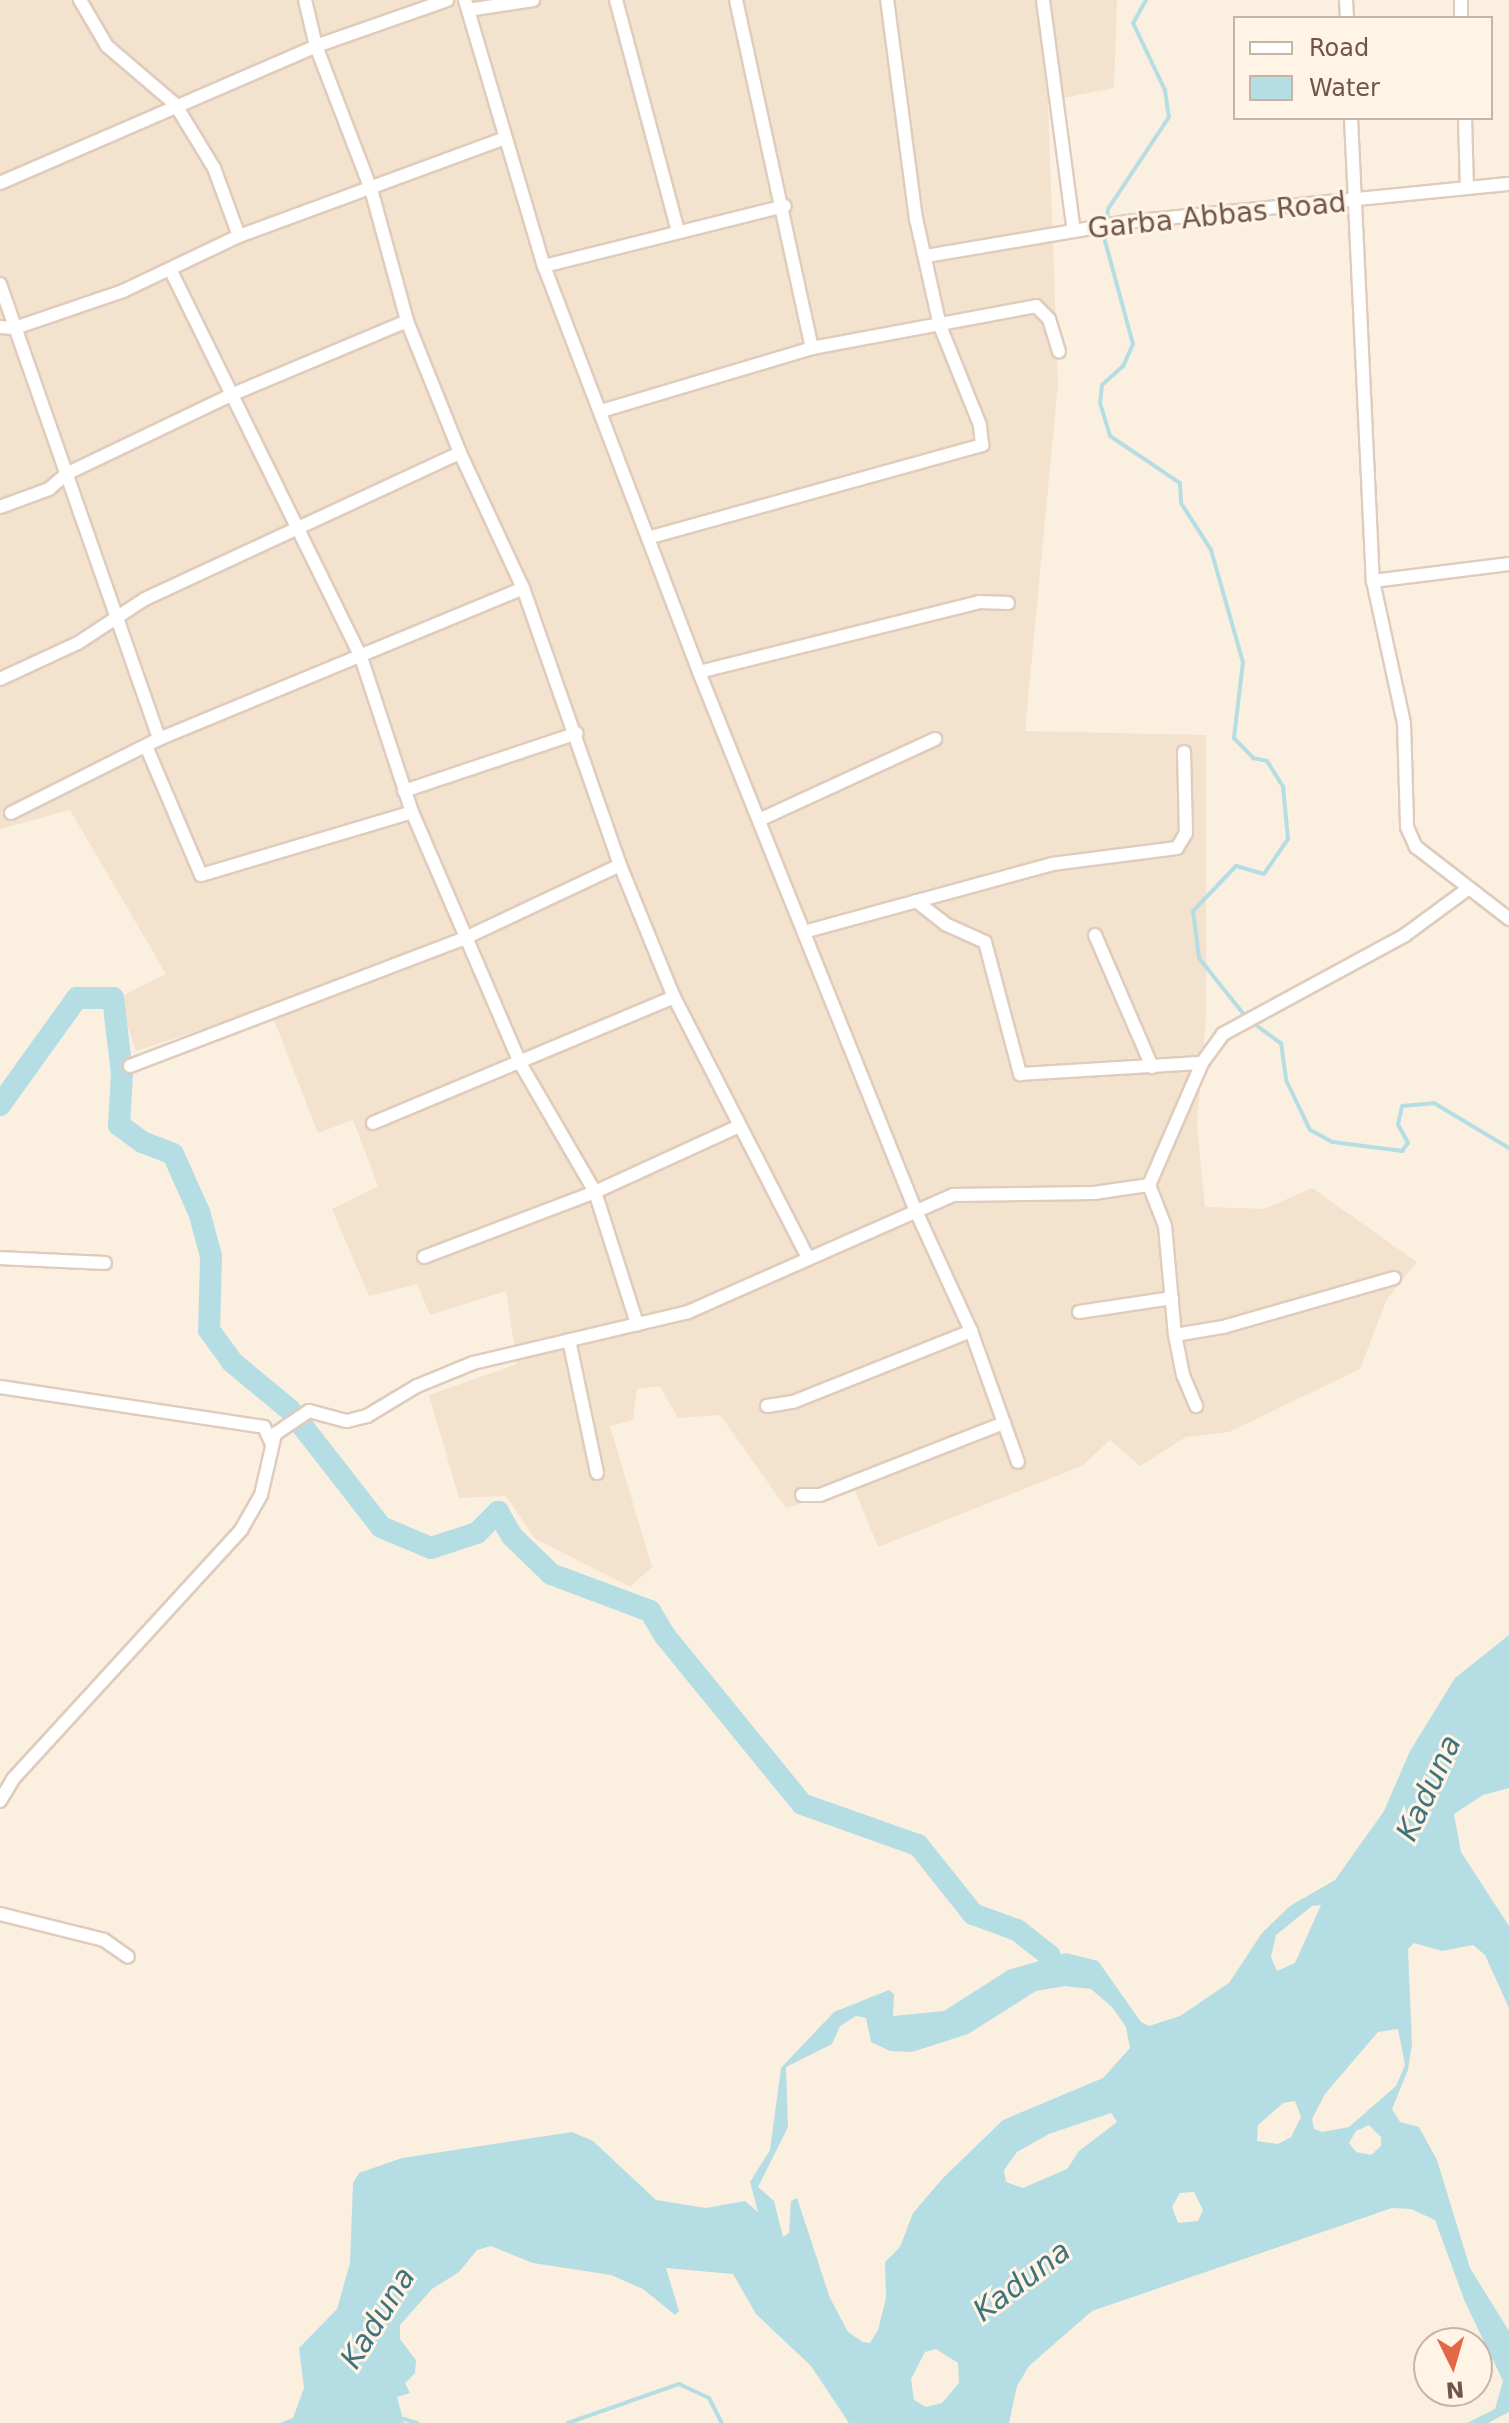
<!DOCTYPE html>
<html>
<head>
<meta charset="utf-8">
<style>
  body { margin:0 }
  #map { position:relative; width:1509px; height:2423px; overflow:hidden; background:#fbf0e0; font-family:"DejaVu Sans",sans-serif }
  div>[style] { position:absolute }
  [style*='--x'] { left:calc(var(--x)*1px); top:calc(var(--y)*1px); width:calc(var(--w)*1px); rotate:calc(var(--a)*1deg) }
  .residential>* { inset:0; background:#f3e2ce }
  .water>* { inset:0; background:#b5dde4 }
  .stream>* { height:4px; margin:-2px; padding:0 2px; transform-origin:2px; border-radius:2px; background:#b5dde4 }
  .river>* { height:22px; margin:-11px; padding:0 11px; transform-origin:11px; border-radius:11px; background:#b5dde4 }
  .roads { filter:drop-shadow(2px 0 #dfccbc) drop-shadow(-2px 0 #dfccbc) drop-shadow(0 2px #dfccbc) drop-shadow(0 -2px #dfccbc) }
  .street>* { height:12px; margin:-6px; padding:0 6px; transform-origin:6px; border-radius:6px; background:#fff }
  span { translate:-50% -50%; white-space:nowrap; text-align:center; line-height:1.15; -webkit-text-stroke:6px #fff4e5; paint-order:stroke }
  .street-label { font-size:28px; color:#715648 }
  .water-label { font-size:30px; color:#3f747e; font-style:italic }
  .legend { position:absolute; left:1233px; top:16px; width:260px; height:104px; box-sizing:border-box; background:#fff4e5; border:2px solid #c6b5a6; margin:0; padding:10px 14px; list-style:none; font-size:24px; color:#715648 }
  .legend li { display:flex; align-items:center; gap:16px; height:40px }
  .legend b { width:40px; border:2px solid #c6b5a6 }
  .north { position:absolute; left:1413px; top:2327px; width:80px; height:80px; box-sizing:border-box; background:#fff4e5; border:2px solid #c6b5a6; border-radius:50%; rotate:175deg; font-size:22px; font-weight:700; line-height:32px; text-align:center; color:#715648 }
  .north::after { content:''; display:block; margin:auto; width:28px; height:36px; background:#e36847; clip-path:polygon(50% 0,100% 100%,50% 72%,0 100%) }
</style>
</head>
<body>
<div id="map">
  <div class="residential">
    <div style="clip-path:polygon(0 0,1117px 0,1114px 88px,1048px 101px,1058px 384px,1025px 731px,1206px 735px,1206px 1016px,1197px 1125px,1205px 1207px,1264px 1209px,1312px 1188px,1417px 1262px,1387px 1299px,1360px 1369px,1229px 1432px,1186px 1437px,1140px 1466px,1110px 1440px,1082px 1466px,878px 1547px,854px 1488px,786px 1508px,720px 1415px,678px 1418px,660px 1386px,637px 1389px,633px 1420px,610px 1426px,652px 1567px,630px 1587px,534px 1538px,506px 1496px,459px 1498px,429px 1395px,517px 1364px,506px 1291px,430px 1315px,417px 1284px,369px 1296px,332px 1209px,378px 1186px,353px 1120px,318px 1133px,269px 1007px,136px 1051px,118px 998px,166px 974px,70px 810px,0 829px)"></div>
  </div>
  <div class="water">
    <div style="clip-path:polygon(evenodd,1509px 1635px,1509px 1788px,1483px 1795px,1454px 1814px,1461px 1852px,1509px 1926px,1509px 2008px,1485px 1955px,1473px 1945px,1442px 1951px,1414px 1943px,1408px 1949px,1412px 2044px,1408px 2070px,1392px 2109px,1400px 2122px,1419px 2127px,1437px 2160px,1470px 2268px,1509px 2331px,1509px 2412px,1488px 2423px,1467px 2423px,1495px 2409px,1503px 2381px,1465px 2302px,1435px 2220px,1411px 2209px,1392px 2208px,1092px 2311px,1029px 2366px,1017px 2386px,1009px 2423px,849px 2423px,811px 2366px,756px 2314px,733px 2274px,666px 2268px,679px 2311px,675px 2315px,643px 2289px,611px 2275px,533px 2263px,491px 2246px,477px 2250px,459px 2272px,432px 2289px,400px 2325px,400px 2339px,416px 2360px,415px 2373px,405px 2383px,410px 2393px,397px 2397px,404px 2423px,280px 2423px,293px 2418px,304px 2388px,299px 2348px,337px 2309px,350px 2263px,353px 2183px,359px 2173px,402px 2158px,572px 2132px,593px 2141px,656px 2200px,706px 2208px,745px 2201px,758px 2212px,750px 2182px,770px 2150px,781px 2068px,834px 2012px,889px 1990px,894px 1994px,893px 2016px,944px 2011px,1008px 1970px,1066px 1953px,1098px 1961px,1141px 2022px,1149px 2026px,1180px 2016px,1229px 1983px,1262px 1933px,1290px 1906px,1335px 1880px,1384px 1811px,1410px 1751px,1455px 1678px,1509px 1635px,1321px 1905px,1295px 1963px,1277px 1971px,1271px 1957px,1276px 1935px,1312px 1906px,1321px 1905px,1509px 1635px,1065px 1986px,1091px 1989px,1112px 2007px,1126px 2027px,1130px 2048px,1103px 2078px,1003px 2120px,943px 2178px,913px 2213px,900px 2247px,885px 2262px,886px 2298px,878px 2330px,870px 2343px,863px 2342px,848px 2332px,830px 2298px,797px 2198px,791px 2201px,789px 2233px,783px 2237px,774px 2201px,758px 2187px,788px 2127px,786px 2067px,832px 2044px,840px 2026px,856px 2016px,866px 2018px,871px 2042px,890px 2051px,912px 2052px,968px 2034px,1036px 1991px,1065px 1986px,1509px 1635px,1398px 2029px,1405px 2065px,1396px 2086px,1349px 2127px,1322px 2132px,1314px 2129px,1312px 2119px,1325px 2094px,1378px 2032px,1398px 2029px,1509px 1635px,1295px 2101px,1301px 2117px,1291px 2137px,1278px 2144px,1257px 2141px,1258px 2125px,1283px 2103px,1295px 2101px,1509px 1635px,1111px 2113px,1117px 2122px,1079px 2151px,1067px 2169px,1023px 2188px,1006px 2182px,1004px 2170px,1017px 2152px,1049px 2134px,1111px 2113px,1509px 1635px,1369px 2125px,1381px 2137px,1381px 2146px,1371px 2155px,1356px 2152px,1349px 2143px,1356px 2131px,1369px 2125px,1509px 1635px,1194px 2192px,1203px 2210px,1198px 2221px,1178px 2223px,1172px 2207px,1180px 2193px,1194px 2192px,1509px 1635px,936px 2349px,958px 2363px,959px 2383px,942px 2403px,926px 2407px,914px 2400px,911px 2379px,925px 2352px,936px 2349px)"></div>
  </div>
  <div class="stream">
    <div style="--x:1146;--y:0;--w:26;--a:119"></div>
    <div style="--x:1133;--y:23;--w:74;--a:64.5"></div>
    <div style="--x:1165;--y:90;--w:27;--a:82"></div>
    <div style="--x:1169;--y:117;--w:110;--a:123.5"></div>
    <div style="--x:1108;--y:209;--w:32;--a:95"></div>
    <div style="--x:1105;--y:241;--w:107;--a:74.8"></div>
    <div style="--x:1133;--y:344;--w:24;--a:114"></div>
    <div style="--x:1123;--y:366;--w:28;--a:138"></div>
    <div style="--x:1102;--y:385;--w:18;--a:96"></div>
    <div style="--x:1100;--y:403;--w:34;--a:73"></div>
    <div style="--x:1110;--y:436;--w:84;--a:33.9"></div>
    <div style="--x:1180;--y:483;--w:20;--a:87"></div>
    <div style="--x:1181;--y:503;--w:56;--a:57.4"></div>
    <div style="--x:1211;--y:550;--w:116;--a:74.1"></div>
    <div style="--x:1243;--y:662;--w:77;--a:96.8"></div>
    <div style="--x:1234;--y:738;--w:28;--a:46"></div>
    <div style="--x:1253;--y:758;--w:14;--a:12"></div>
    <div style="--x:1267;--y:761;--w:31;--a:58"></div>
    <div style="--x:1283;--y:787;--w:52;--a:84.5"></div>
    <div style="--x:1288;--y:839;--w:42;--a:124.4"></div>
    <div style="--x:1264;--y:874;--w:29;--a:-164"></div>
    <div style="--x:1236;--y:866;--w:62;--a:133.7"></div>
    <div style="--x:1193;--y:911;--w:47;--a:82.7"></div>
    <div style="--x:1199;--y:958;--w:75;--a:51.5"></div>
    <div style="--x:1253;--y:1023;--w:34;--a:36"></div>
    <div style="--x:1281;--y:1043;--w:37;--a:82"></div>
    <div style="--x:1286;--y:1080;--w:55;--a:64.4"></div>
    <div style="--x:1310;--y:1130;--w:26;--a:28"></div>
    <div style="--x:1333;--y:1142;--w:70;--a:7.4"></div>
    <div style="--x:1402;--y:1151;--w:10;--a:-53"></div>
    <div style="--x:1408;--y:1143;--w:21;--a:-118"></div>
    <div style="--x:1398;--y:1124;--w:18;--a:-77"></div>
    <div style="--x:1402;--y:1106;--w:32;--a:-5"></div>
    <div style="--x:1434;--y:1103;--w:87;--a:31"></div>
    <div style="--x:404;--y:2419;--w:14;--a:17"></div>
    <div style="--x:568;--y:2423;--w:118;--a:-19.4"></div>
    <div style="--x:679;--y:2384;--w:33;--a:25"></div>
    <div style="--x:709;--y:2398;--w:28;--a:63"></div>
  </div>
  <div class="river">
    <div style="--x:0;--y:1105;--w:132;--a:-54.3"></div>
    <div style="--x:77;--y:998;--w:36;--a:0"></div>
    <div style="--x:113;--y:998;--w:76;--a:83.2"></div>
    <div style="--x:122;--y:1073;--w:52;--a:93.3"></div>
    <div style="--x:119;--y:1125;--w:29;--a:36"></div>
    <div style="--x:142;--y:1142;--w:33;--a:21"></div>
    <div style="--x:173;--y:1154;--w:64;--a:65.9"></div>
    <div style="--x:199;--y:1212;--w:46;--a:74.7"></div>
    <div style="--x:211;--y:1256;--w:74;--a:91.5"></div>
    <div style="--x:209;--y:1330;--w:39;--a:54"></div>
    <div style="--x:232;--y:1362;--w:75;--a:39.6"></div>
    <div style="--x:290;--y:1410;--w:148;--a:52.1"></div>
    <div style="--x:381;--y:1527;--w:54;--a:22.8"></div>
    <div style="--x:431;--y:1548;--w:48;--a:-18.1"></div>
    <div style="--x:477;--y:1533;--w:30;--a:-45"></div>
    <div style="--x:498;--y:1512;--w:28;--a:60"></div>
    <div style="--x:512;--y:1536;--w:54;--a:44.3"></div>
    <div style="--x:551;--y:1574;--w:106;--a:20.5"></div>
    <div style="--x:650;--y:1611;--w:29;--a:59"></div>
    <div style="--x:665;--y:1636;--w:217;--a:50.8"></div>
    <div style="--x:802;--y:1804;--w:123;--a:19.5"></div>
    <div style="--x:918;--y:1845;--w:88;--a:51.4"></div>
    <div style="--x:973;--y:1914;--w:47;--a:20"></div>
    <div style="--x:1017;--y:1930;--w:42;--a:38.2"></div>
  </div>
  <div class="roads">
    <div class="street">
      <div style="--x:80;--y:0;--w:53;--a:59.6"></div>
      <div style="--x:107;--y:46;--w:89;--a:40.5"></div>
      <div style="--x:175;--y:104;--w:75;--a:58.6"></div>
      <div style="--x:214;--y:168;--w:72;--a:69.8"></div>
      <div style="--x:305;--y:0;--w:47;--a:76.6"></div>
      <div style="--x:316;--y:46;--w:153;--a:69"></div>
      <div style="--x:371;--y:189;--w:137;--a:74.7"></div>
      <div style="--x:407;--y:321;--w:142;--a:68.1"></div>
      <div style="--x:460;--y:453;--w:149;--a:65"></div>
      <div style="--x:523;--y:588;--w:293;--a:70.7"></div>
      <div style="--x:620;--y:865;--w:143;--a:67.8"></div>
      <div style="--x:674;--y:997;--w:293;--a:62.8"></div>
      <div style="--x:465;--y:0;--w:277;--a:73.5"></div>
      <div style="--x:544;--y:266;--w:435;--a:69.1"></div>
      <div style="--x:699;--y:672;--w:579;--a:68.09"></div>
      <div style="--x:915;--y:1209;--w:134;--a:65.3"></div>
      <div style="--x:971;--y:1331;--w:139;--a:70.3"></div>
      <div style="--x:616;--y:0;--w:239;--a:75"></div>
      <div style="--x:736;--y:0;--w:356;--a:77.7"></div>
      <div style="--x:1043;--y:0;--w:233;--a:82.4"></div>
      <div style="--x:1346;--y:0;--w:18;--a:87"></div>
      <div style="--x:1461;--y:0;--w:18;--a:90"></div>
      <div style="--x:468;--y:10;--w:66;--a:-8.7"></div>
      <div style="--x:1351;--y:118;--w:464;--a:87.3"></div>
      <div style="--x:1373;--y:581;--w:145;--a:77.7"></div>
      <div style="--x:1404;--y:723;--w:104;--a:88.3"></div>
      <div style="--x:1407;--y:827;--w:22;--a:66"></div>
      <div style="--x:1416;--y:847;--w:118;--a:37.7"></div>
      <div style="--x:1465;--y:118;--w:70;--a:88.4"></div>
      <div style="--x:0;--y:183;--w:344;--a:-23.4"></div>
      <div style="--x:316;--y:46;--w:139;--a:-19.3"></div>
      <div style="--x:926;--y:256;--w:204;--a:-9.6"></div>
      <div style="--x:1127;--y:222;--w:384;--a:-5.7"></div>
      <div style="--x:544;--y:266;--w:248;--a:-14"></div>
      <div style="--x:171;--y:271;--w:430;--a:63.8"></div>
      <div style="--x:361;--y:657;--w:163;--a:71.8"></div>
      <div style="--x:412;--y:812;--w:273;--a:66.7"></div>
      <div style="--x:520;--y:1063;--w:149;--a:59.8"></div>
      <div style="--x:595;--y:1192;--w:139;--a:72.3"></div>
      <div style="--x:0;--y:284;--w:482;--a:70.7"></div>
      <div style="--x:0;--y:327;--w:15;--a:4"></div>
      <div style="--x:15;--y:328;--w:114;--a:-18.9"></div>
      <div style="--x:123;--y:291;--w:128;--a:-25.4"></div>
      <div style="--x:239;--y:236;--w:281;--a:-20.2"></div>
      <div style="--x:601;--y:411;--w:220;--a:-16.6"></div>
      <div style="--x:812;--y:348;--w:228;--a:-10.6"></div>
      <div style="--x:1036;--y:306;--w:18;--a:45"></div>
      <div style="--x:1049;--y:319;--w:34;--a:73"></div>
      <div style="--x:0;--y:507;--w:52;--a:-20.2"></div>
      <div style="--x:49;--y:489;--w:23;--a:-41"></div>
      <div style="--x:66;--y:474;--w:183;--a:-25.6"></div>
      <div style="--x:231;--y:395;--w:191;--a:-22.8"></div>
      <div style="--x:651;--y:537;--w:344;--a:-15.5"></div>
      <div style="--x:982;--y:445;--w:20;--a:-96"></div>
      <div style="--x:980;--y:425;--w:107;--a:-112"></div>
      <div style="--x:940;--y:326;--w:110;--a:-102.6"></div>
      <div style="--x:916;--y:219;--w:221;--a:-97.5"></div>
      <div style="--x:1373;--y:581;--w:137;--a:-7.1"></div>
      <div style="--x:699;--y:672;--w:289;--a:-14"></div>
      <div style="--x:979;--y:602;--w:29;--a:2"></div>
      <div style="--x:0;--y:679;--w:86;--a:-24.8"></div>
      <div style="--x:78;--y:643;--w:80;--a:-33.3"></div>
      <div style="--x:145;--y:599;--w:347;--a:-24.9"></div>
      <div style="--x:146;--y:746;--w:140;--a:66.9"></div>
      <div style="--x:201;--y:875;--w:220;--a:-16.6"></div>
      <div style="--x:404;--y:791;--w:182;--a:-18.5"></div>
      <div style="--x:11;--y:813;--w:165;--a:-26.6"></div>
      <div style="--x:159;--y:739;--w:394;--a:-22.5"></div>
      <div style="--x:759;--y:820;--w:194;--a:-24.7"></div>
      <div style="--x:916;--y:901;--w:37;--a:38"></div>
      <div style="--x:945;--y:924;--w:44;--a:24.2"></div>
      <div style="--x:985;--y:942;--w:137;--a:75.1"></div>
      <div style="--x:1020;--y:1074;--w:182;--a:-3.5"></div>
      <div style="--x:804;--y:932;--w:257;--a:-15.3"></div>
      <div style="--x:1052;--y:864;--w:126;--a:-7.3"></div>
      <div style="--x:1177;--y:848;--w:17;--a:-59"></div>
      <div style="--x:1186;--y:833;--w:81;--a:-91.4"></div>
      <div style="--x:1095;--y:935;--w:144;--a:66.6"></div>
      <div style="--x:130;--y:1066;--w:359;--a:-20.9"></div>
      <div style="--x:465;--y:938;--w:171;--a:-25.2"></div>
      <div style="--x:373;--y:1123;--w:326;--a:-22.7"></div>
      <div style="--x:1149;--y:1185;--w:44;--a:68.7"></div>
      <div style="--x:1165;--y:1226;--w:109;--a:84.8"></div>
      <div style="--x:1175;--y:1335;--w:41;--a:78.7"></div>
      <div style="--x:1183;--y:1375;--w:34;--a:67"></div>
      <div style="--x:424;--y:1257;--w:183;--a:-20.8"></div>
      <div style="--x:595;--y:1192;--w:158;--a:-24.6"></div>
      <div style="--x:0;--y:1258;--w:105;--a:2.7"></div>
      <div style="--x:1079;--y:1312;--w:94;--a:-8.6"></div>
      <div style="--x:1175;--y:1335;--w:49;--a:-9.5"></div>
      <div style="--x:1223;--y:1327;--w:178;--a:-16"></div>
      <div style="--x:569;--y:1340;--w:136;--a:78.1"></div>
      <div style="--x:0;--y:1387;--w:267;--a:8.6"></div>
      <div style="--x:264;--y:1427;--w:19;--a:65"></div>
      <div style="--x:767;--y:1406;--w:26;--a:-9"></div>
      <div style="--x:793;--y:1402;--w:192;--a:-21.7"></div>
      <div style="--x:802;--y:1495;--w:18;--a:0"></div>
      <div style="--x:820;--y:1495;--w:198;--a:-21.4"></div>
      <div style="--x:0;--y:1801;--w:26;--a:-59"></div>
      <div style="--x:13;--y:1779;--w:338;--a:-47.5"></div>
      <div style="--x:241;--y:1530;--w:40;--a:-60.3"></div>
      <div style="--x:261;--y:1495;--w:63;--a:-77.1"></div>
      <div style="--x:275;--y:1434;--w:41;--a:-34.1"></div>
      <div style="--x:309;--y:1411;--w:39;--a:15"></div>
      <div style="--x:347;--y:1421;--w:21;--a:-14"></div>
      <div style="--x:367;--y:1416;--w:58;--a:-31"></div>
      <div style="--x:417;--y:1386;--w:61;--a:-22.3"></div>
      <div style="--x:473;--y:1363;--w:221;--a:-13.3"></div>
      <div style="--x:688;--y:1312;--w:290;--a:-23.8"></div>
      <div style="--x:953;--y:1195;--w:141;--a:-0.8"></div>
      <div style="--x:1094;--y:1193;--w:56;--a:-8.3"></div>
      <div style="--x:1149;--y:1185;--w:133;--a:-66.5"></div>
      <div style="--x:1202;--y:1063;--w:36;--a:-54"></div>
      <div style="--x:1223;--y:1034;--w:207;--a:-28.5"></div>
      <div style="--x:1405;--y:935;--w:79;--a:-36.3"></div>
      <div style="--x:0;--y:1914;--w:107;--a:14"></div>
      <div style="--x:104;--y:1940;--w:29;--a:35"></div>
    </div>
  </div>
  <div class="street-label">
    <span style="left:1217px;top:216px;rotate:-6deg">Garba Abbas Road</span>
  </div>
  <div class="water-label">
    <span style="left:1429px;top:1788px;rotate:-65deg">Kaduna</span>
    <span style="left:1022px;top:2281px;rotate:-37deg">Kaduna</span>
    <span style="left:378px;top:2318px;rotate:-58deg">Kaduna</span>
  </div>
  <ul class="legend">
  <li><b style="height:10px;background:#fff"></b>Road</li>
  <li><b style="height:22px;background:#b5dde4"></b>Water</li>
  </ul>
  <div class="north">N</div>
</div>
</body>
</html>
